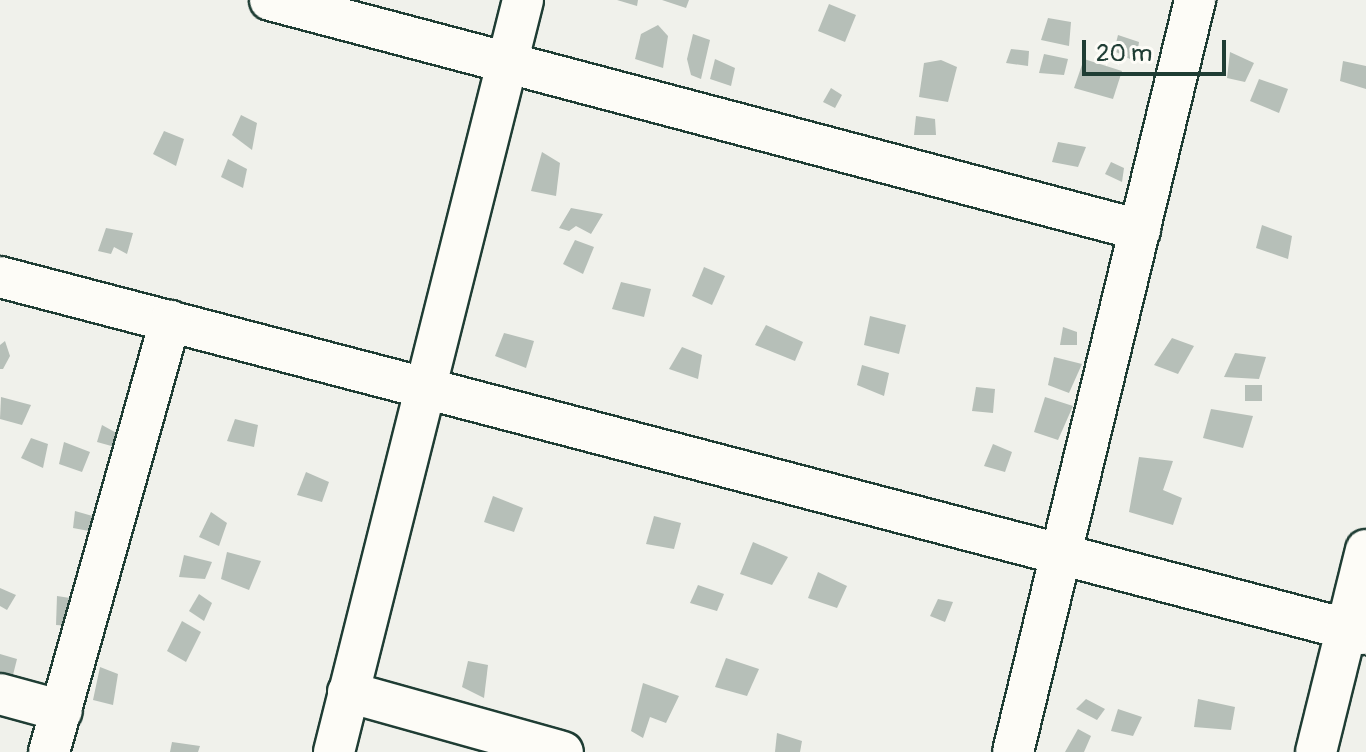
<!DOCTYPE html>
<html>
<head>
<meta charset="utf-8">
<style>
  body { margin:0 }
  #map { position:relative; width:1366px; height:752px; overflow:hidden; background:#f0f1eb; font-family:Pangolin,sans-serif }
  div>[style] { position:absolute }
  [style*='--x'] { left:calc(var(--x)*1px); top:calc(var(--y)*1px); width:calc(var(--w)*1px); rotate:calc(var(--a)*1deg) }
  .building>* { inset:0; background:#b6bfb8 }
  .roads { filter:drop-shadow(2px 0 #1f3d34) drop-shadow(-2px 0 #1f3d34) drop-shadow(0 2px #1f3d34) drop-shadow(0 -2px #1f3d34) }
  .street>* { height:40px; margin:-20px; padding:0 20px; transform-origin:20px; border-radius:20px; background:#fdfcf7 }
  span { translate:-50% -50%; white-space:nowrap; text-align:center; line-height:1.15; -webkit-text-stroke:6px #fdfcf7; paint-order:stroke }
  .scale { position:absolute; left:1082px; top:40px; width:144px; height:36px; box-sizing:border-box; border:4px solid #1f3d34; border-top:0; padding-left:10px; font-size:24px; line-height:28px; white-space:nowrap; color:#1f3d34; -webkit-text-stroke:6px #fdfcf7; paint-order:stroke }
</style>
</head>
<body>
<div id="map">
  <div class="building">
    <div style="clip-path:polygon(617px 0,638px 0,637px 6px)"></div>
    <div style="clip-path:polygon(662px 0,689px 0,686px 8px)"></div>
    <div style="clip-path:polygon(829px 4px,856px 15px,845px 42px,818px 31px)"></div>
    <div style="clip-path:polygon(1048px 18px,1071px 22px,1069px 46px,1041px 40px)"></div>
    <div style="clip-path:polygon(658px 25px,668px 36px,663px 68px,635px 59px,641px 34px)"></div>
    <div style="clip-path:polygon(693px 34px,710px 40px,701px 79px,691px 75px,687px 59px)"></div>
    <div style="clip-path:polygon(1118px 35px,1139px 42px,1136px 62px,1114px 51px)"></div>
    <div style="clip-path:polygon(1011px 49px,1029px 51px,1028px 66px,1006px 63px)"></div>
    <div style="clip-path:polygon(1230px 52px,1254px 63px,1245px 82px,1227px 78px)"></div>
    <div style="clip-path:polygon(1044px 54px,1068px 59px,1064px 75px,1039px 73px)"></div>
    <div style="clip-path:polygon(715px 59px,735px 68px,731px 86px,710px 79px)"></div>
    <div style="clip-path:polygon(1084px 59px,1122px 71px,1113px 99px,1074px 88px)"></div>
    <div style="clip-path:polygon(941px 60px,957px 67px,948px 102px,919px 97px,924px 63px)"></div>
    <div style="clip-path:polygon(1343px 61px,1366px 66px,1366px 89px,1340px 81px)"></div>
    <div style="clip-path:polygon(1259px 79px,1288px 89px,1279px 113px,1250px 101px)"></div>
    <div style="clip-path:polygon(831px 88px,842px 95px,835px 108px,823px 102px)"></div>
    <div style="clip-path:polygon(241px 115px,257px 123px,252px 150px,232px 135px)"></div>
    <div style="clip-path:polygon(916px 116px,935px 119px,936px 135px,914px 135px)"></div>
    <div style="clip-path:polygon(164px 131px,184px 139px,176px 166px,153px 154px)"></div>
    <div style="clip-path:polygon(1058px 142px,1086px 147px,1078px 167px,1052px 162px)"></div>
    <div style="clip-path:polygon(542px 152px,560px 163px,556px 196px,531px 191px)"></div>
    <div style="clip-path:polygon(228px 159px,247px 169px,243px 188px,221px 177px)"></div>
    <div style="clip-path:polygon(1111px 162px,1124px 168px,1122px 182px,1105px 174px)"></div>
    <div style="clip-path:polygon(571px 208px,603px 214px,591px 234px,576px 226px,569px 231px,559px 228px)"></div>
    <div style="clip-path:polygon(1262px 225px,1292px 236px,1288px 259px,1256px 248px)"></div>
    <div style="clip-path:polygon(106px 228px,133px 233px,127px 254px,114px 247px,111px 254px,98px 251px)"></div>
    <div style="clip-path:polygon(575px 240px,594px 247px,583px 274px,563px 264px)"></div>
    <div style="clip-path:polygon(704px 267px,725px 276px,712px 305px,692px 296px)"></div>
    <div style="clip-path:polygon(621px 282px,651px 289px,644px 317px,612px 309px)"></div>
    <div style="clip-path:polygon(870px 316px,906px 325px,899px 354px,864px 345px)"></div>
    <div style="clip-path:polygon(766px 325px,803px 342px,795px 361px,755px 345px)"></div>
    <div style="clip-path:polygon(1063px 327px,1077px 332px,1077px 345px,1060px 345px)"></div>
    <div style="clip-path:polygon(504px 333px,534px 341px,526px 368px,495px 356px)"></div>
    <div style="clip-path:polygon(1172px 338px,1194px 346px,1178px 374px,1154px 365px)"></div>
    <div style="clip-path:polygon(5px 341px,10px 356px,3px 369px,0 369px,0 345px)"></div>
    <div style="clip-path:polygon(682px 347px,702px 355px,698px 379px,669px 369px)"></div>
    <div style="clip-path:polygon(1235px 353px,1266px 357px,1259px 379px,1224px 377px)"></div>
    <div style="clip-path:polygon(1054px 357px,1082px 364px,1069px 393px,1048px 385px)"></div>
    <div style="clip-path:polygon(862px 365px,889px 373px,884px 396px,857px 385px)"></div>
    <div style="clip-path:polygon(1245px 385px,1262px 385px,1262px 401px,1245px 401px)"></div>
    <div style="clip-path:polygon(976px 387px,995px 389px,993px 413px,972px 411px)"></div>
    <div style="clip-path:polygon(1px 397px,31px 405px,22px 425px,0 419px)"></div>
    <div style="clip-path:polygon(1045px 397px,1073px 406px,1058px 440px,1034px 432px)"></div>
    <div style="clip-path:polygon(1211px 409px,1253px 416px,1243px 448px,1203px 438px)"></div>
    <div style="clip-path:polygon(235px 419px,258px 425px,254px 447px,227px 441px)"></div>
    <div style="clip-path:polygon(102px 425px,122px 436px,115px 447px,97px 442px)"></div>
    <div style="clip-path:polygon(31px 438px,48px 444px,43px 468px,21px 458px)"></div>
    <div style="clip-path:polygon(64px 442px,90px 452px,82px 472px,59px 464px)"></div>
    <div style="clip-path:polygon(993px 444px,1012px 452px,1005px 472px,984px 466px)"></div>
    <div style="clip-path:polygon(1139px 457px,1173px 461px,1163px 490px,1182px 498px,1173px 525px,1129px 512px)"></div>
    <div style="clip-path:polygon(306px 472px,329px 482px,322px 502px,297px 495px)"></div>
    <div style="clip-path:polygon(493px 496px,523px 508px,514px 532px,484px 522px)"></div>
    <div style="clip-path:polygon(75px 511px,96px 517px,89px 531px,73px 528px)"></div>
    <div style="clip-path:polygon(211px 512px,227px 523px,219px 546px,199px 537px)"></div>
    <div style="clip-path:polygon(654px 516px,681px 523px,674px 549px,646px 544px)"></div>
    <div style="clip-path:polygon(753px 542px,788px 557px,772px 585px,740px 574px)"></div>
    <div style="clip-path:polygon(227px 552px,261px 561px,249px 590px,221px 579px)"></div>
    <div style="clip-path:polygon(184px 555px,212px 562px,205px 579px,179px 577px)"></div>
    <div style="clip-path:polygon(818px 572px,847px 586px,837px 608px,808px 598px)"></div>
    <div style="clip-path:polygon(698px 585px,724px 594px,717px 611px,690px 603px)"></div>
    <div style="clip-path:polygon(0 588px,16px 595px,7px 610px,0 606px)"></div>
    <div style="clip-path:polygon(199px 594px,212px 603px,204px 621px,189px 611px)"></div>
    <div style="clip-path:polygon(57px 596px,70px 598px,70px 626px,56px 625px)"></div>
    <div style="clip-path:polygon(938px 599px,953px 602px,945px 622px,930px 616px)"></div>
    <div style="clip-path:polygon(182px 621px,201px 632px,186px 662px,167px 651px)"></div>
    <div style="clip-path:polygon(0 654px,17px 659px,11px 683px,0 679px)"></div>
    <div style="clip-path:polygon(726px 658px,759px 669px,747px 696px,715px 687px)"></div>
    <div style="clip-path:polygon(468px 661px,488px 665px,484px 698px,462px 687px)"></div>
    <div style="clip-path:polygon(100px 667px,118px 674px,113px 705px,93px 700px)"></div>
    <div style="clip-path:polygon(643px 683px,679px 696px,666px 723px,650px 717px,643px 738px,631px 731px)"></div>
    <div style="clip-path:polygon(1086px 699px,1105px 709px,1097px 720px,1076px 709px)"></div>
    <div style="clip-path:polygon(1198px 699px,1235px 707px,1231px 730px,1194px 727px)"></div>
    <div style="clip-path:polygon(1118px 709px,1142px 717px,1133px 736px,1111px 731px)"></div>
    <div style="clip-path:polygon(1078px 729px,1091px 736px,1084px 752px,1065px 752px)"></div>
    <div style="clip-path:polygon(777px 733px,802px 741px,800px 752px,775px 752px)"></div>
    <div style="clip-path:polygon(172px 742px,200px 746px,198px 752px,170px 752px)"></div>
  </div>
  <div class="roads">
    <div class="street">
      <div style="--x:270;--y:0;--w:900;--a:14.81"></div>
      <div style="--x:0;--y:277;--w:1412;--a:14.65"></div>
      <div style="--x:348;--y:692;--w:223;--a:15.6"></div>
      <div style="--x:0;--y:694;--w:64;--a:15.3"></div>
      <div style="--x:49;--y:752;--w:448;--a:-74.3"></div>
      <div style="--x:334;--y:752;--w:775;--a:-75.89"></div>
      <div style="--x:1013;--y:752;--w:774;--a:-76.39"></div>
      <div style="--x:1316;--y:752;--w:208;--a:-76.1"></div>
    </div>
  </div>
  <div class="scale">20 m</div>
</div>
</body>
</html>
